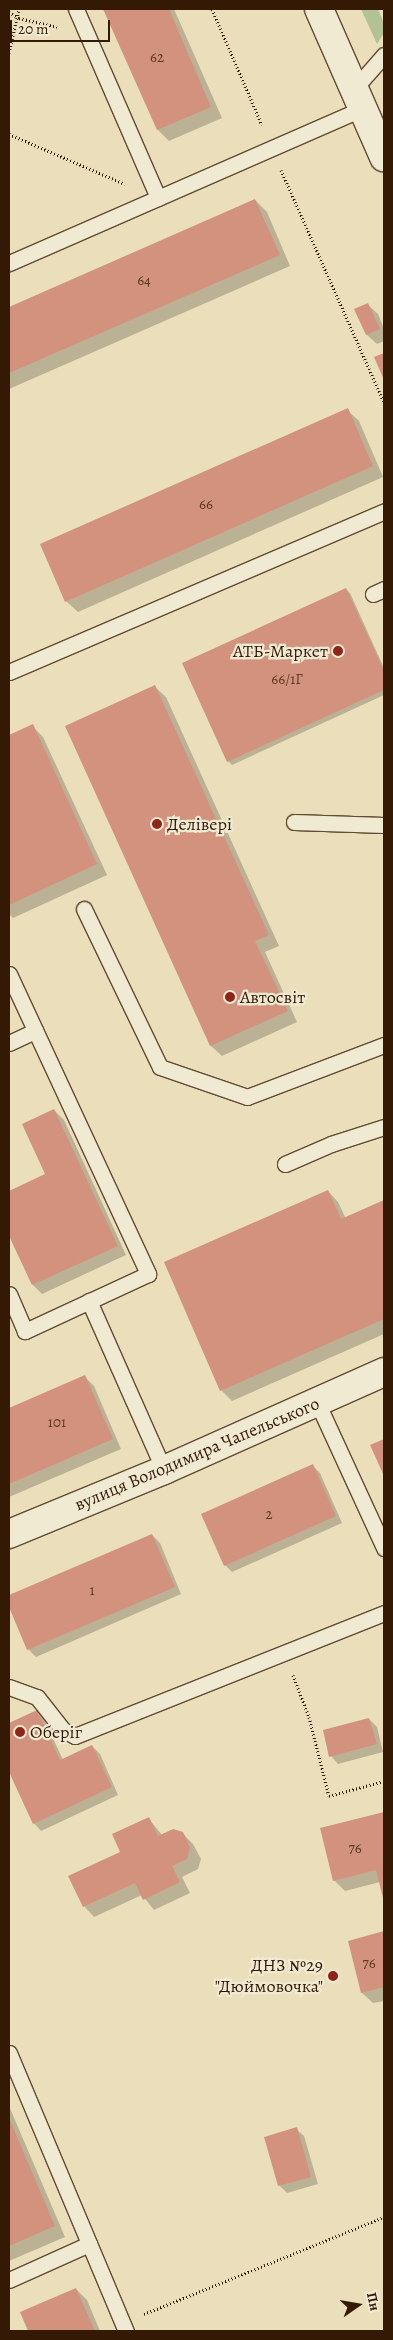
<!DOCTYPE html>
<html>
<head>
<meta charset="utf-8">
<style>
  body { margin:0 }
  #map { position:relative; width:393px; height:2340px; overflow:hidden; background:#eadebb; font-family:Alegreya,serif }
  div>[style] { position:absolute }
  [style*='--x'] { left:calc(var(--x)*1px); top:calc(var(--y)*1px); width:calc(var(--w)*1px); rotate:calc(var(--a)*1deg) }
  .green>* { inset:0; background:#b2c294 }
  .shadow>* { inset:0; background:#0003 }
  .building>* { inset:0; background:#d3927e }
  .path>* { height:3px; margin-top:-1.5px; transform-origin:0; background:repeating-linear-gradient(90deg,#341a04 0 1px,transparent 0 3.5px) }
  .roads { filter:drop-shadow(1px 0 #624b32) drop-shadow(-1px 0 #624b32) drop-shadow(0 1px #624b32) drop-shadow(0 -1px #624b32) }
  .lane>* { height:15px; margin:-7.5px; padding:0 7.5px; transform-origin:7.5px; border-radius:7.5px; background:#f1ead3 }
  .street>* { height:28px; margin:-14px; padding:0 14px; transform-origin:14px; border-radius:14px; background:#f1ead3 }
  .secondary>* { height:28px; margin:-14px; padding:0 14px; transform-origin:14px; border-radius:14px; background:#f1ead3 }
  .dots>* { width:14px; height:14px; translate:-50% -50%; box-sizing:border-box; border:2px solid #f1ead3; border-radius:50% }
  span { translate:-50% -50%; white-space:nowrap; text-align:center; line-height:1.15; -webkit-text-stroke:4.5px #f1ead3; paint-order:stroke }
  .number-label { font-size:15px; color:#5c3822 }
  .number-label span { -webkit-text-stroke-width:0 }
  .poi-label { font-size:18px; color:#341a04 }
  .right { translate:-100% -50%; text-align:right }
  .left { translate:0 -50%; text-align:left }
  .street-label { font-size:18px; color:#341a04 }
  .frame { position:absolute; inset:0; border:10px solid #341a04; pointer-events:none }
  .north { position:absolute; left:333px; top:2280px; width:50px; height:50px; -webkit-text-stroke:4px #f1ead3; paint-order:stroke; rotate:77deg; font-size:14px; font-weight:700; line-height:20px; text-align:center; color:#341a04 }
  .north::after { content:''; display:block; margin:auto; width:18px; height:22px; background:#341a04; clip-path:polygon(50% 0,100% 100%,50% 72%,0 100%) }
  .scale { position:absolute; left:10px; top:20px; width:100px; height:22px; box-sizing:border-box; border:2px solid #341a04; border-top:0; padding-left:6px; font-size:15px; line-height:18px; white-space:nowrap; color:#341a04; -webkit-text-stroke:4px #f1ead3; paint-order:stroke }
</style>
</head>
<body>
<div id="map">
  <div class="green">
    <div style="clip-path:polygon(361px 9px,378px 9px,384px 24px,384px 33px,377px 44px)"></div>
  </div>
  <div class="shadow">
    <div style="clip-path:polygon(105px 9px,174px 9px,222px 118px,169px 141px,158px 130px)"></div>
    <div style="clip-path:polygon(255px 200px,267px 212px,290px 266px,9px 389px,9px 308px)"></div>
    <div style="clip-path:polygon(368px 305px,378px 314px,384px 329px,384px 341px,377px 344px,367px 335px,356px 310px)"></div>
    <div style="clip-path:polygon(347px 410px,359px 421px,383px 477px,78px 612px,66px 601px)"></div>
    <div style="clip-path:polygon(346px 589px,350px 593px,384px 668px,384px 695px,232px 765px,228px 761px)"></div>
    <div style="clip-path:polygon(155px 687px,166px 697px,279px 946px,265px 952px,297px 1022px,222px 1056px,211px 1046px,67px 727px)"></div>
    <div style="clip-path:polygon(32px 726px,43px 737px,107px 875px,13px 918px,9px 914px,9px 737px)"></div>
    <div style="clip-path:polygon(54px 1110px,64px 1120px,126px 1255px,42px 1294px,33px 1285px,9px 1233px,9px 1192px,47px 1175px)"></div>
    <div style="clip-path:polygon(328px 1191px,338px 1202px,346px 1219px,384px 1201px,384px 1334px,232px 1401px,221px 1390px)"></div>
    <div style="clip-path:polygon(85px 1377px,94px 1386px,121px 1449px,9px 1497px,9px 1409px)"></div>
    <div style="clip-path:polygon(313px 1466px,320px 1473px,342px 1523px,232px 1572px,225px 1565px)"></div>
    <div style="clip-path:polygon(152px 1535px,160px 1543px,181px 1594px,36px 1657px,28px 1649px,9px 1603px,9px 1597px)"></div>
    <div style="clip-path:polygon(37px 1712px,44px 1719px,63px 1760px,92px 1746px,100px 1754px,118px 1795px,41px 1831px,34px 1823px,9px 1769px,9px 1725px)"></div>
    <div style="clip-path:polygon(369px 1719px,377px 1727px,383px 1752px,338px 1764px,331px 1756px)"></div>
    <div style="clip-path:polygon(384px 1813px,384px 1900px,380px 1882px,345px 1891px,334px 1880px,321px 1829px)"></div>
    <div style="clip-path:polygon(149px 1819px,162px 1835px,182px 1833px,193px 1844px,201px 1859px,198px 1869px,182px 1877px,190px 1893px,154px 1910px,142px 1895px,94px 1917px,84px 1906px)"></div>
    <div style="clip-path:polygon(384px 1933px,384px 2001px,373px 2003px,362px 1993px,350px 1942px)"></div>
    <div style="clip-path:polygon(9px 2106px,65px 2237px,9px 2261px)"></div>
    <div style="clip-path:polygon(296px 2129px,304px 2136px,318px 2184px,287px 2193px,280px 2186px,266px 2138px)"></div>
    <div style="clip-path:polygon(76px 2289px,87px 2300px,100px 2331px,30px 2331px,22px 2312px)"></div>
  </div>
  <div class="building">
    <div style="clip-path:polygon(103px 9px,169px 9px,211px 107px,157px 130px)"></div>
    <div style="clip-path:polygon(255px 199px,280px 255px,9px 373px,9px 307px)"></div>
    <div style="clip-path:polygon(368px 303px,380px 329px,366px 335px,354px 309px)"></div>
    <div style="clip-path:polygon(384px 353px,384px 380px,374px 357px)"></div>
    <div style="clip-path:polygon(348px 408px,373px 466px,65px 602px,40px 544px)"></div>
    <div style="clip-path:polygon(346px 588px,384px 671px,384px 690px,227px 762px,182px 663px)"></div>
    <div style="clip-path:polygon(155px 685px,269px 935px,255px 941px,288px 1011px,210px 1046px,65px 726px)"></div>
    <div style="clip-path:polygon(33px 724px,97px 864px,9px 905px,9px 735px)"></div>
    <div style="clip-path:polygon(54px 1109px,118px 1246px,32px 1285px,9px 1236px,9px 1191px,45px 1174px,22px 1124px)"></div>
    <div style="clip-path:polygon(328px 1190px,341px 1219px,384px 1200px,384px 1319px,220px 1391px,164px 1262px)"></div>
    <div style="clip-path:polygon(85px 1375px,113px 1439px,9px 1484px,9px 1408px)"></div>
    <div style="clip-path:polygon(384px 1439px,384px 1476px,370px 1445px)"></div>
    <div style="clip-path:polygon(313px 1464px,336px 1516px,224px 1566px,201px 1514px)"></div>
    <div style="clip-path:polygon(152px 1534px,175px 1587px,27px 1650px,9px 1607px,9px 1595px)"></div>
    <div style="clip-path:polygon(37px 1710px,60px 1760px,92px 1745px,112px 1787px,33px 1824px,9px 1772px,9px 1723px)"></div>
    <div style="clip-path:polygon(369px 1718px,377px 1744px,329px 1757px,323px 1730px)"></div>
    <div style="clip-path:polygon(384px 1812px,384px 1902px,376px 1870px,333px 1881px,320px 1828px)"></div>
    <div style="clip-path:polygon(149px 1817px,158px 1836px,173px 1829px,183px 1832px,190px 1847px,187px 1859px,172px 1866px,180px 1882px,143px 1900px,135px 1883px,83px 1907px,68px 1876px,120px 1852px,112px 1834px)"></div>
    <div style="clip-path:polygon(384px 1931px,384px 1987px,361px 1993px,348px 1941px)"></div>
    <div style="clip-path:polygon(9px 2118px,55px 2226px,9px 2246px)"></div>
    <div style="clip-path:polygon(297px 2127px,311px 2177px,278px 2186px,264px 2137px)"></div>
    <div style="clip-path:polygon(76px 2288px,95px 2331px,28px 2331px,20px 2312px)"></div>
  </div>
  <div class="path">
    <div style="--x:212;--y:9;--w:126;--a:66.7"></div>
    <div style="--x:9;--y:12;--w:12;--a:31"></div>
    <div style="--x:19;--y:18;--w:39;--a:13"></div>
    <div style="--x:9;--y:53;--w:45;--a:-77.2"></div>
    <div style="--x:9;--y:134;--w:126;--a:23.3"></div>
    <div style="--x:281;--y:170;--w:254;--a:66.1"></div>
    <div style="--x:293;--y:1675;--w:45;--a:69.1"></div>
    <div style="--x:309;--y:1717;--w:81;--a:75.8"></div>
    <div style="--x:329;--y:1796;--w:57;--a:-15.3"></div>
    <div style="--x:144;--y:2314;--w:259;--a:-22"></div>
  </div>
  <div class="roads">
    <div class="lane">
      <div style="--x:76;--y:9;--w:206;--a:66.5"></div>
      <div style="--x:355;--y:88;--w:44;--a:-48.7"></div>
      <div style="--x:9;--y:263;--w:386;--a:-23.6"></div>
      <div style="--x:373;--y:594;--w:12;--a:-24"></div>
      <div style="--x:9;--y:672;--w:408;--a:-23.2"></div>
      <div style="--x:294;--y:822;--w:90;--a:1.9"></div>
      <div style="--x:84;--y:909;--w:175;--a:64.3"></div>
      <div style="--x:160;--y:1067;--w:92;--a:19"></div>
      <div style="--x:247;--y:1097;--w:147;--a:-20.8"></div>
      <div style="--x:9;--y:974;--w:331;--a:65.1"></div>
      <div style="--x:148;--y:1274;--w:136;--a:155.1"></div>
      <div style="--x:25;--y:1331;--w:40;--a:-113.4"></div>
      <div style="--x:9;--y:1043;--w:29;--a:-25"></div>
      <div style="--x:285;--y:1164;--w:50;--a:-23.5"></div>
      <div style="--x:331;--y:1144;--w:56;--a:-17.8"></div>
      <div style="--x:89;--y:1301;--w:185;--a:66.1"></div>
      <div style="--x:317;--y:1402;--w:161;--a:65.3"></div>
      <div style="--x:9;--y:1687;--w:30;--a:20"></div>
      <div style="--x:37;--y:1697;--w:42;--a:51.8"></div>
      <div style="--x:63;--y:1730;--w:13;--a:27"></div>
      <div style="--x:75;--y:1736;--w:333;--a:-21.7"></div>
      <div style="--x:9;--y:2053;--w:302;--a:67.2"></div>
      <div style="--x:9;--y:2280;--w:88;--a:-24.2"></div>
    </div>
    <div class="street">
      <div style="--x:9;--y:1534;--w:168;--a:-22.4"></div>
      <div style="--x:164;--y:1470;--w:241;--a:-24"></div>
    </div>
    <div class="secondary">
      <div style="--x:319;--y:9;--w:162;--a:66.3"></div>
    </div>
  </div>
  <div class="dots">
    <div style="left:338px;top:651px;background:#8f2418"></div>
    <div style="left:157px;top:824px;background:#8f2418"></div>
    <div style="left:230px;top:997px;background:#8f2418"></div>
    <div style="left:20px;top:1732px;background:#8f2418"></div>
    <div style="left:333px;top:1976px;background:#8f2418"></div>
  </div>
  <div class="number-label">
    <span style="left:157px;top:58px">62</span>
    <span style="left:144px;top:281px">64</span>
    <span style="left:206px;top:505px">66</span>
    <span style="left:287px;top:680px">66/1Г</span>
    <span style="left:57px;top:1423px">101</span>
    <span style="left:269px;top:1515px">2</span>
    <span style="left:92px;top:1591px">1</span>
    <span style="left:355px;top:1849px">76</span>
    <span style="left:369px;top:1964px">76</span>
  </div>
  <div class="poi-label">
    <span class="right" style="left:328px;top:651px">АТБ-Маркет</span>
    <span class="left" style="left:167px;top:824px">Делівері</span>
    <span class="left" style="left:240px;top:997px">Автосвіт</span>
    <span class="left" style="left:30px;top:1732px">Оберіг</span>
    <span class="right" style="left:323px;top:1976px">ДНЗ №29<br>"Дюймовочка"</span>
  </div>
  <div class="street-label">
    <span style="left:197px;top:1454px;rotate:-23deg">вулиця Володимира Чапельського</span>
  </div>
  <div class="frame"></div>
  <div class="north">Пн</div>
  <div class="scale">20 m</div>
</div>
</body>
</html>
